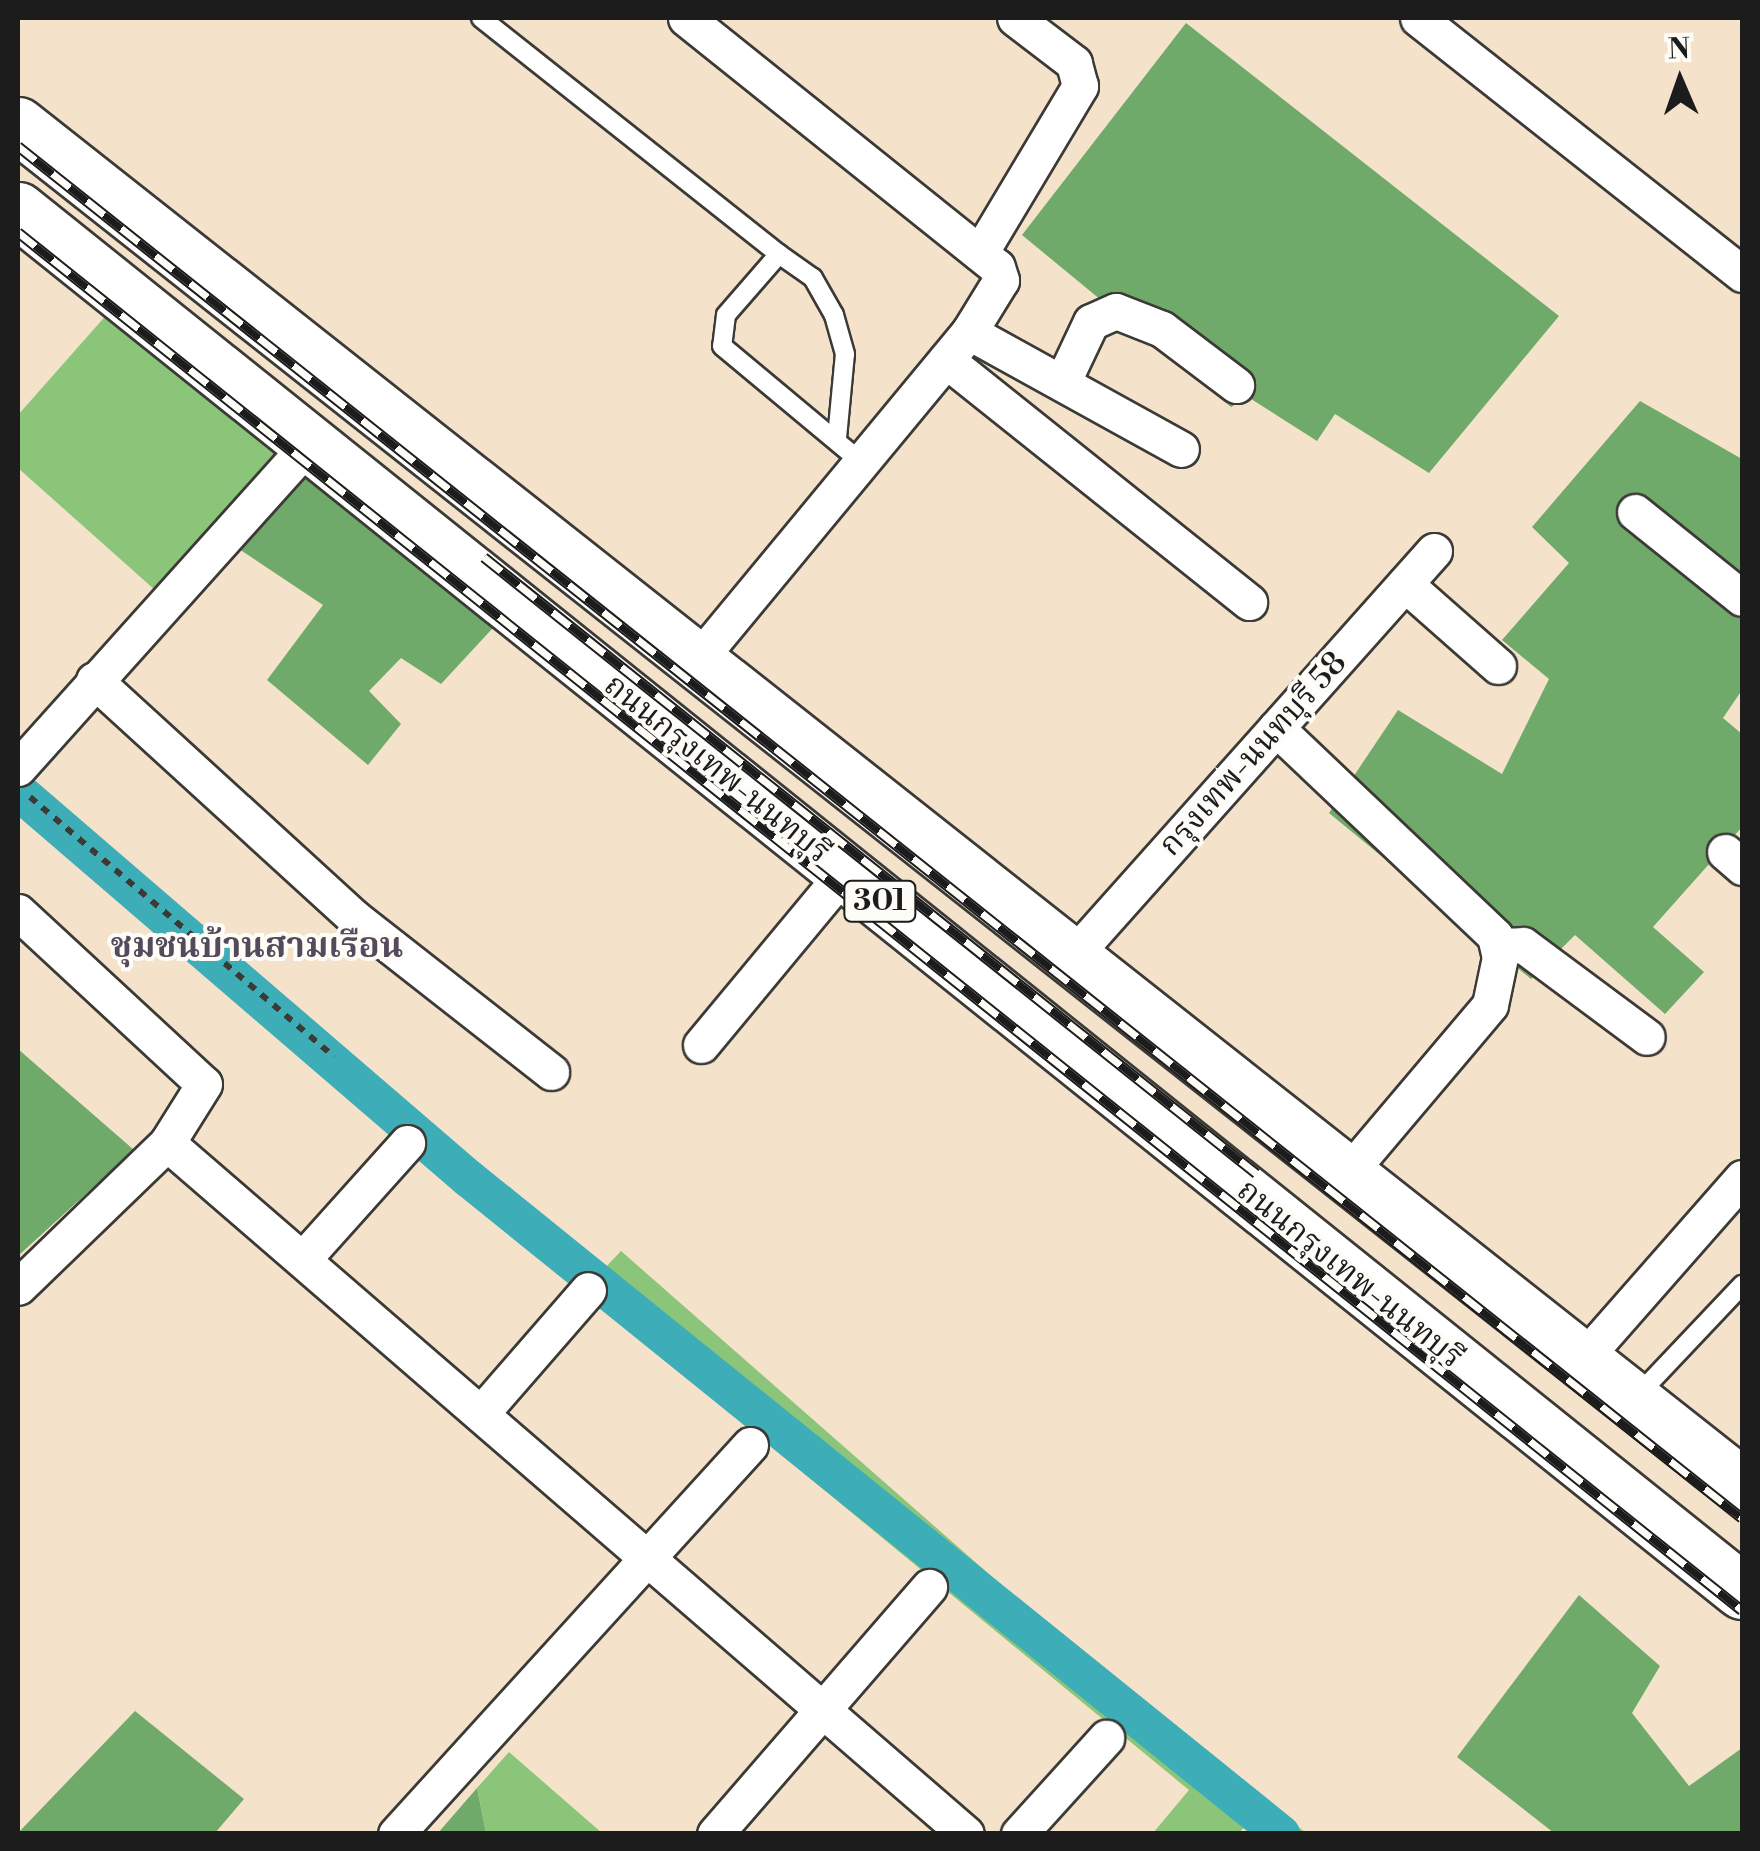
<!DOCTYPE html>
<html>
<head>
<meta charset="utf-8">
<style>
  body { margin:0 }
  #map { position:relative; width:1760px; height:1851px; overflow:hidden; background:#f4e3ca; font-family:"Libre Bodoni","Noto Serif Thai",serif }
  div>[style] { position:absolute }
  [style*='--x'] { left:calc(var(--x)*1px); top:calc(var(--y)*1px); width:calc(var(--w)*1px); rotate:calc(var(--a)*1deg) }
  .green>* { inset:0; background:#8ac57a }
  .forest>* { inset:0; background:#6faa6a }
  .canal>* { height:38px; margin:-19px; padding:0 19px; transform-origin:19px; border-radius:19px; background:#3dadb7 }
  .path>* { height:6px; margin-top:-3px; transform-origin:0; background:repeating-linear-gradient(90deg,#3c3a36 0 8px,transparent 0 16px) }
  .roads { filter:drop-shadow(2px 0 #3c3a36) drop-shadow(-2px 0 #3c3a36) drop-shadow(0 2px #3c3a36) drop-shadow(0 -2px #3c3a36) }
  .lane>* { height:18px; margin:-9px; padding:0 9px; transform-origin:9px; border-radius:9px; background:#fff }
  .street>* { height:35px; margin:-17.5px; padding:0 17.5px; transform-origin:17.5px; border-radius:17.5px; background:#fff }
  .primary>* { height:55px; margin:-27.5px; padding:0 27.5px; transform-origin:27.5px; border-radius:27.5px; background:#fff }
  .rail>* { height:11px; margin-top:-5.5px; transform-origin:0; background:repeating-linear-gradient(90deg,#fdfcf7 0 22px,#1c1c1c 0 44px); box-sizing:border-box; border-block:2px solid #1c1c1c }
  span { translate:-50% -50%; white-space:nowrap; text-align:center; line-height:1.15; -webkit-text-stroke:8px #fdfcf7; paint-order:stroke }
  .shield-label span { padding:2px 8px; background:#fdfcf7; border:2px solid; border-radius:8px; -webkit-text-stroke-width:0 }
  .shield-label { font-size:30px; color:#1c1c1c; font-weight:700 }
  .street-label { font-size:32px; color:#1c1c1c }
  .neighbourhood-label { font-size:35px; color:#534b5b; font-weight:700 }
  .frame { position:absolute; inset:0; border:20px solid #1c1c1c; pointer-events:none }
  .north { position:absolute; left:1630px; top:30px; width:100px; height:100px; -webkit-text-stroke:8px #fdfcf7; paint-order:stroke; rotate:358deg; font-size:28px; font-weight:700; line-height:40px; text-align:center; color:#1c1c1c }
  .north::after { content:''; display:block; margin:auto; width:35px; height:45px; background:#1c1c1c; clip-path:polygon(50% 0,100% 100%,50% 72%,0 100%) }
</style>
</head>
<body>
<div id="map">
  <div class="green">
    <div style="clip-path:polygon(117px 303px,293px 445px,155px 590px,18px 468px,18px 415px)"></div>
    <div style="clip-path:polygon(621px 1251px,1063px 1639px,1306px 1833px,1261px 1833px,1248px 1823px,1239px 1833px,1153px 1833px,1189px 1790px,604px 1309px,604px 1269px)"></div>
    <div style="clip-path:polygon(509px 1752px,602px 1833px,486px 1833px,477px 1788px)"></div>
  </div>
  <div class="forest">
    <div style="clip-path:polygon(1186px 23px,1559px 316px,1429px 473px,1335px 414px,1317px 441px,1248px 397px,1231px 407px,1022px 235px)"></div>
    <div style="clip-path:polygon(1640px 401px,1742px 459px,1742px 690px,1723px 718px,1742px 734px,1742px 827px,1653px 927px,1704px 972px,1665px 1014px,1575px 935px,1531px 979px,1329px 813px,1398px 710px,1502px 774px,1549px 679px,1502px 640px,1569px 563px,1532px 527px)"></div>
    <div style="clip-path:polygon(322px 461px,504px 616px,441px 684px,401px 658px,369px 691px,401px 724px,368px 765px,267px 680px,323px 605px,239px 549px)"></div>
    <div style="clip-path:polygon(18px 1049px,134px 1150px,18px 1256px)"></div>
    <div style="clip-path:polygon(1579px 1595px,1660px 1666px,1632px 1713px,1689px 1786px,1742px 1748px,1742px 1833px,1554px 1833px,1457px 1757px)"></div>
    <div style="clip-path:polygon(135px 1711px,244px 1799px,215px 1833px,18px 1833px)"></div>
    <div style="clip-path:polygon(477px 1788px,486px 1833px,438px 1833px)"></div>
  </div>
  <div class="canal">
    <div style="--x:18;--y:791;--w:594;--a:40.7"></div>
    <div style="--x:468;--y:1178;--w:1045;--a:38.9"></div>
  </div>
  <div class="path">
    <div style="--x:30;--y:797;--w:400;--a:40.5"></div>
  </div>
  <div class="roads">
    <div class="lane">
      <div style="--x:481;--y:18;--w:380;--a:38.4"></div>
      <div style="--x:837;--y:438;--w:84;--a:-84.6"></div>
      <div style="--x:845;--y:354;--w:41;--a:-105.8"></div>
      <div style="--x:834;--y:315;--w:43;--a:-119.6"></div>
      <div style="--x:813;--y:278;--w:42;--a:-144.8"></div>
      <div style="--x:779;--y:254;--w:81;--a:131"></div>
      <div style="--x:726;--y:315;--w:31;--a:97"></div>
      <div style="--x:722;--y:346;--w:181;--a:39.8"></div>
      <div style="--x:1637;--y:1396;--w:153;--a:-46.6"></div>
    </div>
    <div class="street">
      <div style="--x:686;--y:18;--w:398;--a:38.7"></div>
      <div style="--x:997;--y:267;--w:14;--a:73"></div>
      <div style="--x:1001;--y:280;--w:61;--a:121.6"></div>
      <div style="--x:969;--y:332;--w:428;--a:129.6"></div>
      <div style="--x:1418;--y:18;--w:413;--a:38.3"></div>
      <div style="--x:980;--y:253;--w:195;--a:-59.1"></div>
      <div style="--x:1080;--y:86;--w:24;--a:-105"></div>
      <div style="--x:1074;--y:63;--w:74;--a:-142.7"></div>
      <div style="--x:969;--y:332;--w:242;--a:28.9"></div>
      <div style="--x:946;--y:360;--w:388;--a:38.6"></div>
      <div style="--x:1064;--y:379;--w:63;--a:-64.7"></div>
      <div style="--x:1091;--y:322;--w:27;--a:-24"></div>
      <div style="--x:1116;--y:311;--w:49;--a:21.4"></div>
      <div style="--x:1162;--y:329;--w:93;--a:37.1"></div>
      <div style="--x:1635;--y:512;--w:137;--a:38.8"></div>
      <div style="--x:1405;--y:584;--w:124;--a:41.4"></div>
      <div style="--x:94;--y:680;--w:355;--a:42.4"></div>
      <div style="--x:356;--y:919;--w:248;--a:38.1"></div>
      <div style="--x:1276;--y:728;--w:302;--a:43.5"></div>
      <div style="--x:1495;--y:936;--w:22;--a:77"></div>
      <div style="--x:1500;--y:957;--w:49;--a:101.8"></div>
      <div style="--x:1490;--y:1005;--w:221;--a:130.2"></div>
      <div style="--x:18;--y:768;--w:440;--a:-48.1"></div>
      <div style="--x:1725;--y:852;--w:23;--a:41"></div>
      <div style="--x:18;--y:912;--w:253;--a:42.8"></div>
      <div style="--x:204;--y:1084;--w:70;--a:122.1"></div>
      <div style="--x:167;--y:1143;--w:207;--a:136"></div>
      <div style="--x:1498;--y:946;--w:25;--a:-2"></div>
      <div style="--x:1523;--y:945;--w:154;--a:36.6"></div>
      <div style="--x:1072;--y:957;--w:544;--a:-48.28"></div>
      <div style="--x:701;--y:1045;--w:224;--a:-50.3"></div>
      <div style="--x:167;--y:1143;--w:1056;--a:40.85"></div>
      <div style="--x:303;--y:1259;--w:156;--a:-48.1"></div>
      <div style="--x:1583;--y:1359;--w:241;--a:-48.7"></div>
      <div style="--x:483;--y:1411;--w:160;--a:-49"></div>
      <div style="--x:396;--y:1834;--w:526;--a:-47.7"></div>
      <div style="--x:715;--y:1834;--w:327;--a:-49.1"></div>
      <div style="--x:1019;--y:1834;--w:130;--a:-47.8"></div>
    </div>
    <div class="primary">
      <div style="--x:18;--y:125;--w:2196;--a:38.29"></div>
      <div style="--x:18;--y:210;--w:2209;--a:38.7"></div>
    </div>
  </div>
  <div class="rail">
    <div style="--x:18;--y:146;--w:2203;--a:38.51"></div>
    <div style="--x:18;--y:232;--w:2207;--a:38.64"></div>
    <div style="--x:484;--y:557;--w:988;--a:38.59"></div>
  </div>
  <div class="shield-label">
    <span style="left:880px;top:901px">301</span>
  </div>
  <div class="street-label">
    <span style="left:1253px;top:754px;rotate:-48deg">กรุงเทพ-นนทบุรี 58</span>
    <span style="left:717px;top:769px;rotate:39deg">ถนนกรุงเทพ-นนทบุรี</span>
    <span style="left:1350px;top:1274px;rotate:39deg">ถนนกรุงเทพ-นนทบุรี</span>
  </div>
  <div class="neighbourhood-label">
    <span style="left:257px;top:947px">ชุมชนบ้านสามเรือน</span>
  </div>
  <div class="frame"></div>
  <div class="north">N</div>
</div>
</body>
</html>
